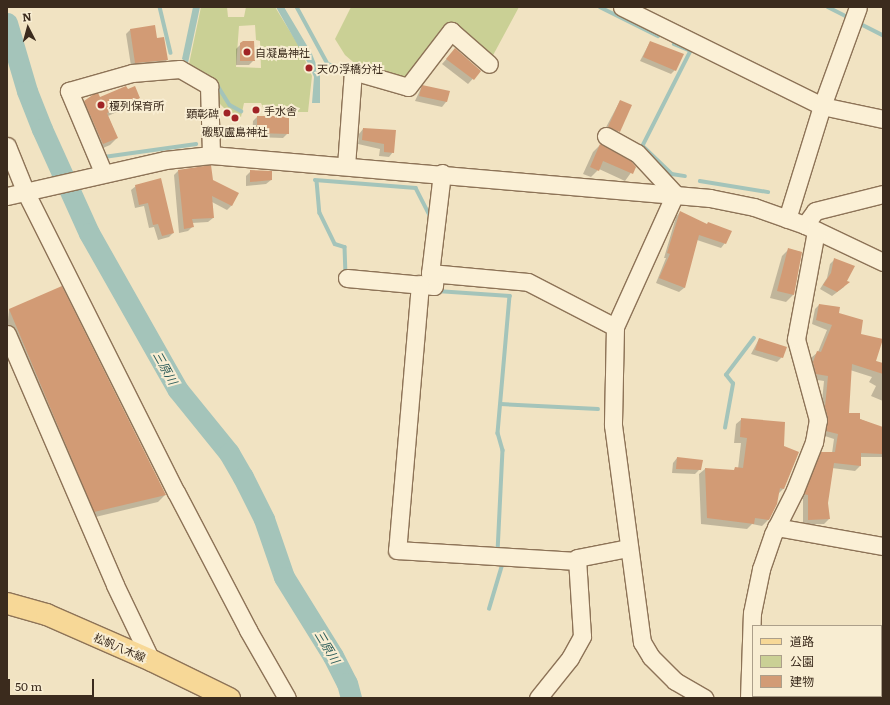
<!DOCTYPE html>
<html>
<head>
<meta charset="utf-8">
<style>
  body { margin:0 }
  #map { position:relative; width:890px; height:705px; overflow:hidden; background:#f1e3c2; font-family:Literata,"Noto Sans JP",serif }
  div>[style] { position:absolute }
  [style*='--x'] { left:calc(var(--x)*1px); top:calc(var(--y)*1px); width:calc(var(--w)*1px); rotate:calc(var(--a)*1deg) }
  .green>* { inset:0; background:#cad095 }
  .water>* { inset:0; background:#a4c4ba }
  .shadow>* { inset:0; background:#0003 }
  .stream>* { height:3.5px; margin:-1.75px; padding:0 1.75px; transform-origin:1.75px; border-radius:1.75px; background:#a4c4ba }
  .river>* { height:21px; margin:-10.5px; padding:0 10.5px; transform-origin:10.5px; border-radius:10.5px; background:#a4c4ba }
  .building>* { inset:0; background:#d29b75 }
  .roads { filter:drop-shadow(1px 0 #8d7357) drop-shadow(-1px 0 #8d7357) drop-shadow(0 1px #8d7357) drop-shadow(0 -1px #8d7357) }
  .minor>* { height:17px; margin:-8.5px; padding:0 8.5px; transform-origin:8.5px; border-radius:8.5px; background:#fbf0d6 }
  .major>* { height:21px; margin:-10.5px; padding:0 10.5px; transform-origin:10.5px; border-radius:10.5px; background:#f7d897 }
  .dots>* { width:11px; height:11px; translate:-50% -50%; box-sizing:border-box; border:2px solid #f8edd2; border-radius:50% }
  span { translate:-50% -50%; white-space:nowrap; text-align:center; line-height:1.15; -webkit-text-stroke:4px #f8edd2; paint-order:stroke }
  .poi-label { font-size:11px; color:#3b2b1d }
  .left { translate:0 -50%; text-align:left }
  .right { translate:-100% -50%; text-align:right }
  .street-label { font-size:11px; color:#3b2b1d }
  .water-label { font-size:12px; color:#2b5c59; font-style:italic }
  .frame { position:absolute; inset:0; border:8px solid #3b2b1d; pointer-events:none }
  .legend { position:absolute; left:752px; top:625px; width:130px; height:72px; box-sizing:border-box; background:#f8edd2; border:1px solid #ac9f8a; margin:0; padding:5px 7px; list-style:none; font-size:12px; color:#3b2b1d }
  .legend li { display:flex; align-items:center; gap:8px; height:20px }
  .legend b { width:20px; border:1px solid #ac9f8a }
  .north { position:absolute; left:8px; top:8px; width:40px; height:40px; -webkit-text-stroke:3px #f8edd2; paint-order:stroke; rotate:354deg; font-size:11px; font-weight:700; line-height:16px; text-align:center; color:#3b2b1d }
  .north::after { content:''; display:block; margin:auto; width:14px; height:18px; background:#3b2b1d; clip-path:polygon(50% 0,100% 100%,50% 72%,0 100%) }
  .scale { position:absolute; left:8px; top:679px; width:86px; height:18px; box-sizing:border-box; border:2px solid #3b2b1d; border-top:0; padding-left:5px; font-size:12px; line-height:14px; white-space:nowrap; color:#3b2b1d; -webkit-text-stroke:3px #f8edd2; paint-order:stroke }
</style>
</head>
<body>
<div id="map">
  <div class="green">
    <div style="clip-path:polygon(evenodd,201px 7px,227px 7px,228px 17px,244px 17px,246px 7px,275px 7px,299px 46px,312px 76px,308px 112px,265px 112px,261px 103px,244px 103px,241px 117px,229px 113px,220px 104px,217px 98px,217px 82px,189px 64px,201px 7px,255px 25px,256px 40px,260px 41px,261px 68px,236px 67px,239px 26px,255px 25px)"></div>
    <div style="clip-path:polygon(351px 7px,519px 7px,491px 59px,451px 23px,408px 81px,359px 67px,345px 55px,335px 39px)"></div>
  </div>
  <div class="water">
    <div style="clip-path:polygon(193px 7px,200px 7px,188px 63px,182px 59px)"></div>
    <div style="clip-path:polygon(276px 7px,284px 7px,312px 54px,320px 74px,320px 103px,312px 103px,314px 77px,309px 65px)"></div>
  </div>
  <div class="shadow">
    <div style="clip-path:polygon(130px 30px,156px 39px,167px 60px,163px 64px,131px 66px,126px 34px)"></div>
    <div style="clip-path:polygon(650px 42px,675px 70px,671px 74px,640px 61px)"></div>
    <div style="clip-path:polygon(241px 44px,254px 60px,249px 65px,236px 65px,236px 49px)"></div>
    <div style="clip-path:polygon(451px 54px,480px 71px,468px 84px,442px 64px)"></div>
    <div style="clip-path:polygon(422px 86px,449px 92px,446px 102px,442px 107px,415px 101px)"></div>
    <div style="clip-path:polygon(127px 90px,139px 98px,132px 105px,108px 116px,117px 138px,110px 145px,96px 151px,78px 109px,85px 102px)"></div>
    <div style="clip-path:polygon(620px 101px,631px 106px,615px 136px,604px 131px)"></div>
    <div style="clip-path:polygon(257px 117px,288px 133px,283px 138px,252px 137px,253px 121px)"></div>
    <div style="clip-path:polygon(363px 129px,395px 131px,393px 152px,389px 157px,379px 156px,380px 149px,358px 144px,359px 134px)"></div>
    <div style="clip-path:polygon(600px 145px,635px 167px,625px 181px,599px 169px,591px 177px,583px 174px,593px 152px)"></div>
    <div style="clip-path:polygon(178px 171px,212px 181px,232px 205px,227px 210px,212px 202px,213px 218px,208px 222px,192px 223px,193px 226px,188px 231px,179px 233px,174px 175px)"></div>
    <div style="clip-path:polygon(251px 171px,271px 180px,266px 184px,246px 186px,246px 176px)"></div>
    <div style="clip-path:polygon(136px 186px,173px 233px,169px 237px,158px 240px,154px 227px,149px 228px,144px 206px,135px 208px,131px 190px)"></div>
    <div style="clip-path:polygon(680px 212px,725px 243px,721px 248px,697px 240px,684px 288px,679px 292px,656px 283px,666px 258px,664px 258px,676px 217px)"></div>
    <div style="clip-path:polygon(789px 249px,801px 252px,793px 295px,786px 302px,770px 298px,782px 256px)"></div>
    <div style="clip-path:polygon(835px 259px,846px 281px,844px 287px,832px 296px,820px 289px,827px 278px,830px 264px)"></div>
    <div style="clip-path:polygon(61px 288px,165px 495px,158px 502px,87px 519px,7px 329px,9px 310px)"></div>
    <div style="clip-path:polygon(819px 305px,838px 314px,860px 335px,875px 361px,883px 364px,883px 401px,871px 396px,876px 386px,869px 382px,872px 377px,850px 370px,848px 414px,882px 428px,883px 417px,883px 457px,860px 457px,860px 466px,855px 471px,832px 468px,827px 503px,829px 519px,824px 524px,803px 524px,803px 499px,800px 498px,816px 458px,821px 453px,832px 453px,834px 439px,822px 435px,821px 412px,824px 381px,811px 379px,808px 368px,812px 357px,818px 352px,827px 330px,812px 324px,815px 309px)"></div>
    <div style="clip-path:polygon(759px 339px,782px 357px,777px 362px,751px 354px)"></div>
    <div style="clip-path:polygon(742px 419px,783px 446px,784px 488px,778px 494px,768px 520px,762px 526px,752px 524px,747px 529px,701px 524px,699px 474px,705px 469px,732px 471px,738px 469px,741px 443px,734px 443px,736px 424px)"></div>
    <div style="clip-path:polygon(677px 458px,700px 469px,695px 474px,672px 473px,673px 463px)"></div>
  </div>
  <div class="stream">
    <div style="--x:160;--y:7;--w:47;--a:76.6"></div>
    <div style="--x:297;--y:7;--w:65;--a:61.5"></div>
    <div style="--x:328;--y:64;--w:19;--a:21"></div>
    <div style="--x:600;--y:7;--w:65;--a:26.6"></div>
    <div style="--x:828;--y:7;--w:25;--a:27"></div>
    <div style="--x:857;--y:22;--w:29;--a:27"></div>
    <div style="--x:674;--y:44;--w:18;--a:22"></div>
    <div style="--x:691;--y:51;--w:106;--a:116.8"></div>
    <div style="--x:643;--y:146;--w:40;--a:44"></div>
    <div style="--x:672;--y:174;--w:13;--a:9"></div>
    <div style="--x:218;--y:86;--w:22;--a:58"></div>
    <div style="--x:230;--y:105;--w:13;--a:29"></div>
    <div style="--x:104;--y:157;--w:93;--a:-8"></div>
    <div style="--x:315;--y:180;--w:101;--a:4.5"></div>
    <div style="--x:416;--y:188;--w:34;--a:63"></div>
    <div style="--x:317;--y:181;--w:32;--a:85"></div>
    <div style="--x:320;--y:213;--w:34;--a:64"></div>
    <div style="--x:335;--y:244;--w:10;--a:17"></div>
    <div style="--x:345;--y:247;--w:26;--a:88"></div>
    <div style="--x:700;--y:181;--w:69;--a:9.2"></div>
    <div style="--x:437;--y:291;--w:73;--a:3.9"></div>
    <div style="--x:510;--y:296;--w:138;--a:95"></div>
    <div style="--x:498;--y:433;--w:18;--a:74"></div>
    <div style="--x:503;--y:450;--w:102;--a:92.8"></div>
    <div style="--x:501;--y:404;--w:97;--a:3"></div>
    <div style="--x:725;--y:428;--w:45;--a:-79.7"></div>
    <div style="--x:733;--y:384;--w:11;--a:-128"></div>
    <div style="--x:726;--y:375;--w:46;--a:-52.9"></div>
    <div style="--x:489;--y:609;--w:49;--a:-73.4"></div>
  </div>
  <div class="river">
    <div style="--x:7;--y:23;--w:71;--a:73.6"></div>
    <div style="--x:27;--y:91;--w:41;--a:68.5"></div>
    <div style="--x:42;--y:129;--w:114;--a:65.7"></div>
    <div style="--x:89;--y:233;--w:180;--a:60.5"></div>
    <div style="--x:178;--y:390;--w:81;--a:51"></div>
    <div style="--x:229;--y:453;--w:28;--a:60"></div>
    <div style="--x:243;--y:477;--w:47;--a:63.4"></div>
    <div style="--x:264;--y:519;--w:61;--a:71"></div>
    <div style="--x:284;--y:577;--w:93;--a:58.2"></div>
    <div style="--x:333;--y:656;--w:30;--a:63"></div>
    <div style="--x:347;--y:683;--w:16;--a:75"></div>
  </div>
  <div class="building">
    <div style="clip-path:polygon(155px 25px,157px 38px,164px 37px,168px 60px,135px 63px,130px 29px)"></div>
    <div style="clip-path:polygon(243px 41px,254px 41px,255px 61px,240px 61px,240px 43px)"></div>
    <div style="clip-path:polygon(650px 41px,684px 54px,676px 71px,643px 57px)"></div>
    <div style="clip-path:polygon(455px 48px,481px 71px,474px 80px,446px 59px)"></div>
    <div style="clip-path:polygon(422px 85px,450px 91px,447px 102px,419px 96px)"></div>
    <div style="clip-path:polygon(126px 86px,128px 89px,135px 86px,140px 98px,107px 113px,118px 138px,103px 144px,84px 101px,94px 94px,98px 93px,100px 97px)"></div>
    <div style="clip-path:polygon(620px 100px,632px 105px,620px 132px,608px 127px)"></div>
    <div style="clip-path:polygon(257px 116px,289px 116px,289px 134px,257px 133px)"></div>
    <div style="clip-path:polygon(363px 128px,396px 130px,394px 153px,384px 152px,384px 144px,362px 140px)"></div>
    <div style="clip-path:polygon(600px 144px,631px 161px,636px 167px,633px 174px,603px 161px,599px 171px,590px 167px)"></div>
    <div style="clip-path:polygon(211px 165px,213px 180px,239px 193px,232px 206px,212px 196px,214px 218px,192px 219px,194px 227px,184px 229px,178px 170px)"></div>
    <div style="clip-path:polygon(250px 170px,272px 171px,272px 180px,250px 182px)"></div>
    <div style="clip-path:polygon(161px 178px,174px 233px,162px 236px,158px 224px,153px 225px,148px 203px,139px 205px,135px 185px)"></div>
    <div style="clip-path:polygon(680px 211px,707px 224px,708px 222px,732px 231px,726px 244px,699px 235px,685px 288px,659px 278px,670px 254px,667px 253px)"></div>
    <div style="clip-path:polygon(788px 248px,802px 252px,794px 295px,777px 291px)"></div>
    <div style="clip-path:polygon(834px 258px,855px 266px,847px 281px,850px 282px,837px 292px,823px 285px,831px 273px)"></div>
    <div style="clip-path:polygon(62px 286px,166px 495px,94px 512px,9px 309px)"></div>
    <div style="clip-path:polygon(819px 304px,840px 307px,839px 313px,863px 320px,861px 334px,883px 339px,876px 361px,883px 363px,883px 374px,852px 364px,849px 413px,860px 413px,860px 419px,883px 427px,883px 454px,861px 453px,861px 466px,834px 463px,828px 503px,830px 519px,808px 520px,808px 495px,804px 494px,821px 452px,835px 452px,838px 434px,826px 431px,828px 418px,825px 407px,828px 376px,816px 374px,813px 362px,817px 351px,821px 352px,832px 325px,816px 320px)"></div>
    <div style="clip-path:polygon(759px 338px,787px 347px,783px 358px,755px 350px)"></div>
    <div style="clip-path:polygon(741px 418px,785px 422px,784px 446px,799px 452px,784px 489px,780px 488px,777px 504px,769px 520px,755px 518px,754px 524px,707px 518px,705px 468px,734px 470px,735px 467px,743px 468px,747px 438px,740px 437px)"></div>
    <div style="clip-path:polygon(677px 457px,703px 460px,701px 470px,676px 469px)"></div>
  </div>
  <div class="roads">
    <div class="minor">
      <div style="--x:622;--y:7;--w:223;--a:26.3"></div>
      <div style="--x:822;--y:106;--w:62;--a:12"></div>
      <div style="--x:606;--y:136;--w:35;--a:29"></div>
      <div style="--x:637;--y:153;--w:56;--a:47.2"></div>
      <div style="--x:675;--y:194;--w:146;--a:114.3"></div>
      <div style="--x:615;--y:327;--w:98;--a:91.2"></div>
      <div style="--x:613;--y:425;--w:219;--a:82.4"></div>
      <div style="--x:642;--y:642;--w:17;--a:59"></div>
      <div style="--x:651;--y:657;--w:34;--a:45"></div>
      <div style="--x:675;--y:681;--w:34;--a:30"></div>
      <div style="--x:7;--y:146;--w:51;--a:68"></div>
      <div style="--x:26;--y:193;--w:335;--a:63.4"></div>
      <div style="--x:176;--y:492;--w:156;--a:62.4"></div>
      <div style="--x:248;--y:630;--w:78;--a:60.2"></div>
      <div style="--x:346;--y:166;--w:95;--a:-85.8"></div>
      <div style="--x:353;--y:71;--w:57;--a:16.2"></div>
      <div style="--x:408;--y:87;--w:71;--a:-52.5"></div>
      <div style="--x:451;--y:31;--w:50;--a:41"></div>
      <div style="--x:103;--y:172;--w:88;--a:-112.8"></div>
      <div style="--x:69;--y:91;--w:66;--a:-15.9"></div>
      <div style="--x:132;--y:73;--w:48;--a:-4.8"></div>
      <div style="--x:180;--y:69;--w:34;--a:30"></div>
      <div style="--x:209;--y:86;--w:69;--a:88.3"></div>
      <div style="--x:442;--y:173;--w:101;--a:96.8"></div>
      <div style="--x:430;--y:273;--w:98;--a:5.2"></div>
      <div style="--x:528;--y:282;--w:98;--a:27.3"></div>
      <div style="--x:7;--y:196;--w:162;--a:-12.8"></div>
      <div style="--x:165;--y:160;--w:46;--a:-6.2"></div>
      <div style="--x:211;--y:155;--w:501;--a:4.93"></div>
      <div style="--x:710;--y:198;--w:45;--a:11.6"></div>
      <div style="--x:754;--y:207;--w:54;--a:19.4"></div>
      <div style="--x:805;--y:225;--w:86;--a:25.4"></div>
      <div style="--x:787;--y:219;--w:118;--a:-72.8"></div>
      <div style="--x:822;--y:106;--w:105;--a:-70"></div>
      <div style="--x:805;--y:225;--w:17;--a:-54"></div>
      <div style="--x:815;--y:211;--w:70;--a:-14"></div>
      <div style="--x:347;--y:278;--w:87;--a:5.3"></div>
      <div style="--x:434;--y:286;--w:13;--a:-86"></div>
      <div style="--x:420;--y:284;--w:267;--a:94.9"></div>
      <div style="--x:397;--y:550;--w:180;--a:3.5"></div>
      <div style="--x:7;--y:334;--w:273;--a:66.7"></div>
      <div style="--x:115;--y:585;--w:83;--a:64.4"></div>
      <div style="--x:776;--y:527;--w:109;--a:10.1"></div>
      <div style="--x:538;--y:698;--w:51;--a:-51.3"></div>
      <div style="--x:570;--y:658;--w:25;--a:-61"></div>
      <div style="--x:582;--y:636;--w:78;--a:-93.7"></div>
      <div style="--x:577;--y:558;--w:52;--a:-11.1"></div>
      <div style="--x:749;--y:698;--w:85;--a:-88"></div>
      <div style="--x:752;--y:613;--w:45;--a:-78.4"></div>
      <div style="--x:761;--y:569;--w:37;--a:-71"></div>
      <div style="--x:773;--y:534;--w:49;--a:-63.4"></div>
      <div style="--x:795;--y:490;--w:52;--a:-68.4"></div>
      <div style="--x:814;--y:442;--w:22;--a:-80"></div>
      <div style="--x:818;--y:420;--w:84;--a:-105.2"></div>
      <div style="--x:796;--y:339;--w:110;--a:-79.5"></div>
    </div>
    <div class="major">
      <div style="--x:7;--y:603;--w:41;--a:15.8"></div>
      <div style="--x:46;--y:614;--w:115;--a:23.7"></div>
      <div style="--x:151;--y:660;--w:87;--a:26"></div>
    </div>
  </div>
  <div class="dots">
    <div style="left:247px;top:52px;background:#a02325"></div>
    <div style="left:309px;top:68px;background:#a02325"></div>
    <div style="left:101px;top:105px;background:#a02325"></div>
    <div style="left:256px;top:110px;background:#a02325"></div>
    <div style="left:227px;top:113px;background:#a02325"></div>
    <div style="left:235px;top:118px;background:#a02325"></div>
  </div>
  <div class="poi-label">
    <span class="left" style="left:255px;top:52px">自凝島神社</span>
    <span class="left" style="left:317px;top:68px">天の浮橋分社</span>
    <span class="left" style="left:109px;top:105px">榎列保育所</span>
    <span class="left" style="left:264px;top:110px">手水舎</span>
    <span class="right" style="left:219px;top:113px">顕彰碑</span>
    <span style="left:235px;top:131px">磤馭盧島神社</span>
  </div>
  <div class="street-label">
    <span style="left:120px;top:647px;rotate:23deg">松帆八木線</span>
  </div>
  <div class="water-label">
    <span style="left:165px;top:368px;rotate:61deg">三原川</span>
    <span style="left:327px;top:647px;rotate:59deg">三原川</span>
  </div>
  <div class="frame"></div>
  <ul class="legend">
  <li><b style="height:5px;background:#f7d897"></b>道路</li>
  <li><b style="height:11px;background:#cad095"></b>公園</li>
  <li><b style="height:11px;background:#d29b75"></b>建物</li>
  </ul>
  <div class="north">N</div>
  <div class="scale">50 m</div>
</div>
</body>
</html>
